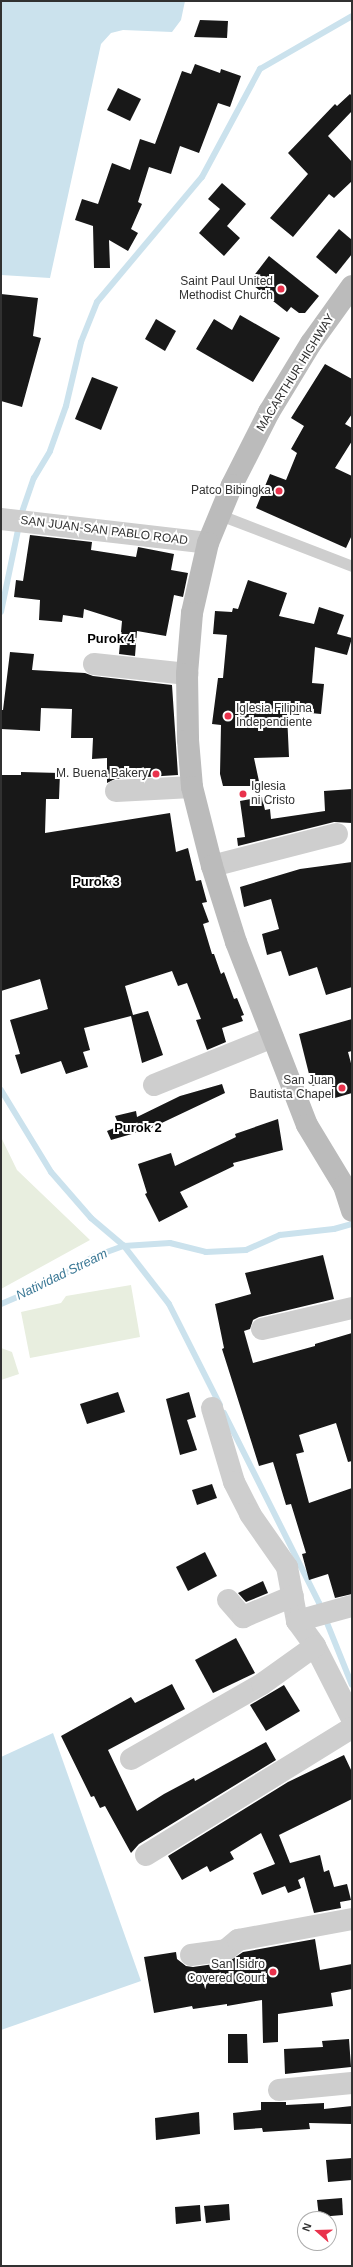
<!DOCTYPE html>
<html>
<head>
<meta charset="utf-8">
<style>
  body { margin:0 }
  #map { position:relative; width:353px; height:2267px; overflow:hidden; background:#fff; font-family:Helvetica,sans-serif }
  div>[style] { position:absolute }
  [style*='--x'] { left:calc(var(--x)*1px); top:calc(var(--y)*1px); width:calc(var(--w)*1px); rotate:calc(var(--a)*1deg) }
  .green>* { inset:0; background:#e8eedf }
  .water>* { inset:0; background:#cbe2ed }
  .stream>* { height:6px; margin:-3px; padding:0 3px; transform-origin:3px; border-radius:3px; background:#cbe2ed }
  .building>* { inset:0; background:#181818 }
  .service>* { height:11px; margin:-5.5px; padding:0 5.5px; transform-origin:5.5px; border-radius:5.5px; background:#cecece }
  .minor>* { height:22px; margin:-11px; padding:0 11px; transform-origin:11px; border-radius:11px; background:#cecece }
  .tertiary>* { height:22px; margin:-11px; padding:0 11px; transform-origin:11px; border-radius:11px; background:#cecece }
  .secondary>* { height:22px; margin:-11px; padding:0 11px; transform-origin:11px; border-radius:11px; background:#bbb }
  .dots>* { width:11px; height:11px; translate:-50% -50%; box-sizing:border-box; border:2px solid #fff; border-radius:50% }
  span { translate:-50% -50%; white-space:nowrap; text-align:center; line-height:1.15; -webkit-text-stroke:4px #fff; paint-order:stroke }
  .poi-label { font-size:12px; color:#313131 }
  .right { translate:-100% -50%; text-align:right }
  .left { translate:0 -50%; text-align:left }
  .street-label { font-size:12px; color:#313131 }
  .neighbourhood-label { font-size:13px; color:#000; font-weight:700 }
  .water-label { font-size:13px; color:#3c7996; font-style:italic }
  .frame { position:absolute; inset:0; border:2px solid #313131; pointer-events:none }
  .north { position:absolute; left:297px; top:2211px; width:40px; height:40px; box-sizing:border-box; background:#fff; border:1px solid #adadad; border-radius:50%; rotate:290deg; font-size:11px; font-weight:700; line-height:16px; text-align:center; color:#313131 }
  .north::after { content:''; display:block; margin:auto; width:14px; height:18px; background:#e9324c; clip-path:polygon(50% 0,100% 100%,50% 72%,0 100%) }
</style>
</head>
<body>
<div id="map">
  <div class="green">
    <div style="clip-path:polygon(1px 1137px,17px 1170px,90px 1240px,1px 1289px)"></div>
    <div style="clip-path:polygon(131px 1285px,140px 1337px,30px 1358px,21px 1312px,61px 1303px,66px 1296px)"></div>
    <div style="clip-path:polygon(1px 1348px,12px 1352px,19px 1374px,1px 1380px)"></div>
  </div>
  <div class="water">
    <div style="clip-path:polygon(1px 1px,185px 1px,181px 20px,172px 32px,123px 30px,111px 33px,101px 44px,50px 278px,1px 275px)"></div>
    <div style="clip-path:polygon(53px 1733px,141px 1981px,1px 2030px,1px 1757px)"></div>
  </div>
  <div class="stream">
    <div style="--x:1;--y:612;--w:99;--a:-78.3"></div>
    <div style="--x:21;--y:515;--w:39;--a:-71"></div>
    <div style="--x:34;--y:478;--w:31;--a:-59"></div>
    <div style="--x:50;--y:451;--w:48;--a:-70.4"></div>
    <div style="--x:66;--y:406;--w:66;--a:-76.8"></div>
    <div style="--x:81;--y:342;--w:43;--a:-68.2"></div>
    <div style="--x:97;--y:302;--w:163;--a:-50"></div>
    <div style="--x:202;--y:177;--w:123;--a:-61.8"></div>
    <div style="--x:260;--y:69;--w:106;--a:-29.9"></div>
    <div style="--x:1;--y:1090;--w:96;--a:58.6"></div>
    <div style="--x:51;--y:1172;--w:61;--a:49"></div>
    <div style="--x:91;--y:1218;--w:43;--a:40.3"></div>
    <div style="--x:124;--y:1246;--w:73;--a:52.2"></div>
    <div style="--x:169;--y:1304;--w:113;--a:63.2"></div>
    <div style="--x:1;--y:1304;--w:48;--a:-23.4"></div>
    <div style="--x:45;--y:1285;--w:56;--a:-30.3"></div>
    <div style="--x:93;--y:1257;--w:33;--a:-20"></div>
    <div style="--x:124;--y:1246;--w:46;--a:-3.7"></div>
    <div style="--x:170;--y:1243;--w:37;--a:14"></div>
    <div style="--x:206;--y:1252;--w:40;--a:-2.9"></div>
    <div style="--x:246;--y:1250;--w:37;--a:-24"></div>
    <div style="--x:280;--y:1235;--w:54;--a:-6.3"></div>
    <div style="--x:334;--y:1229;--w:19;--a:-16"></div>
    <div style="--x:224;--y:1413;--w:212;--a:63.4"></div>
    <div style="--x:319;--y:1603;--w:88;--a:68.1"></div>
  </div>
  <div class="building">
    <div style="clip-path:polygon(200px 20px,228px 21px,227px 38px,194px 37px)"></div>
    <div style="clip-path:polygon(195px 64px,220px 73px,221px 69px,241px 76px,230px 107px,218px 103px,199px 153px,180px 146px,171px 174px,149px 167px,138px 202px,142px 204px,131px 229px,138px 233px,128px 251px,109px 240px,110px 268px,94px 268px,93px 226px,75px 220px,82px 199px,98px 204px,112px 163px,130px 170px,140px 139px,155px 144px,182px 71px,191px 74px)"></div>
    <div style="clip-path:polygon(118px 88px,141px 99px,130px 121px,107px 110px)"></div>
    <div style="clip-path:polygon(350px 94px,352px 96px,352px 111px,328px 136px,352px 162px,352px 181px,334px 198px,329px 194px,293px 237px,270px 218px,308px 174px,288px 153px,335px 104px,337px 106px)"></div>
    <div style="clip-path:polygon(222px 183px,246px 204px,227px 226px,240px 238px,224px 256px,199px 233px,220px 209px,208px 199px)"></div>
    <div style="clip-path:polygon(339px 229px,352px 240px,352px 254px,336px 274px,316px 257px)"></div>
    <div style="clip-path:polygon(269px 256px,319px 296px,305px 313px,299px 313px,291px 307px,287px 312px,249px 282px)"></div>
    <div style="clip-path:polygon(1px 294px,38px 298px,33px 336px,41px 338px,22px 407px,1px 401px)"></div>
    <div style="clip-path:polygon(240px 315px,280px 338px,253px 382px,196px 349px,214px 319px,232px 330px)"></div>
    <div style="clip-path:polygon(156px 319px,176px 331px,165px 351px,145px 339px)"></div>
    <div style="clip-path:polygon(325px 364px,352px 379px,352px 414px,345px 424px,352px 428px,352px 441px,335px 468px,352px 476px,352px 535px,346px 548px,256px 508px,270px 474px,286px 480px,297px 453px,291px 449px,304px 426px,291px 418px)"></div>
    <div style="clip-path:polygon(92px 377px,118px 387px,101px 430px,75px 419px)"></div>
    <div style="clip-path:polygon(30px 535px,92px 542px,91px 550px,136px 557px,138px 547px,174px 554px,171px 570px,188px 573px,183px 597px,174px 595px,166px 636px,137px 631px,135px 656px,119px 654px,122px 621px,84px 609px,83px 618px,63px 615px,62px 622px,39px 620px,40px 600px,14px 597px,16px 580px,23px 581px)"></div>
    <div style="clip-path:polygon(248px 580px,287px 593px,279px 616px,314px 624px,319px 607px,344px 615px,337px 634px,352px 638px,347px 655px,315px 647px,312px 683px,324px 684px,321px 714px,300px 712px,299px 715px,287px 714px,289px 757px,254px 758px,260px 786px,223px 786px,220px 774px,221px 725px,212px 724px,218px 678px,223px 678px,227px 635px,213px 634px,215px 611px,232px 612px,233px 608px,238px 609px)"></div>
    <div style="clip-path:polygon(10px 652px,34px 654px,32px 670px,85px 673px,93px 676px,172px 685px,178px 775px,115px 779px,107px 783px,107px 758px,92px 759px,93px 738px,71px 738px,72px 709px,41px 708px,40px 731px,1px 729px,1px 710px,3px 710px)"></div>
    <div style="clip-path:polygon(21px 772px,60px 773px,59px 799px,46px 799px,45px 833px,170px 813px,176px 852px,188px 848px,196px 881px,201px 880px,207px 902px,202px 903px,209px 922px,203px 924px,212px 954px,214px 954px,221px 974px,224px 972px,234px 999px,237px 998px,244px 1015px,241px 1016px,243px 1021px,222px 1028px,226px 1042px,207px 1050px,196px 1020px,201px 1019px,187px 983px,178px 986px,172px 971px,125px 986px,133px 1015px,148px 1011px,163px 1055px,142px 1063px,131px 1016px,84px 1028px,90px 1050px,83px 1052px,88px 1067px,66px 1074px,61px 1061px,21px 1074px,15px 1055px,20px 1054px,10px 1020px,48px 1009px,40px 979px,1px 991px,1px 775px,21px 775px)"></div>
    <div style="clip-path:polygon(352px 789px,352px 823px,334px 822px,238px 846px,237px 838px,245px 837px,240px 801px,262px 797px,265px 810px,270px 809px,271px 819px,325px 811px,324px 791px)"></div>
    <div style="clip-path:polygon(352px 862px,352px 987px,326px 995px,317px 967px,289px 976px,281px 951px,267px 955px,262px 934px,279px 929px,271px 899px,244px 907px,240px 887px,300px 869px)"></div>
    <div style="clip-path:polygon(352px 1019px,352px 1051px,348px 1052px,352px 1067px,352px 1093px,335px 1098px,331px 1081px,312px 1086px,299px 1034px)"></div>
    <div style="clip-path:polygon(222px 1084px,225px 1093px,149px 1129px,111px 1140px,107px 1131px,119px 1126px,115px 1116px,136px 1111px,137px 1117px,180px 1096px)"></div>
    <div style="clip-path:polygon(278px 1119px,283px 1150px,233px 1163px,234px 1166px,180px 1192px,188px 1207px,159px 1222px,145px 1194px,147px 1193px,138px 1164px,171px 1153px,175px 1166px,236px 1137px,235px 1134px)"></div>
    <div style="clip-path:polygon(323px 1255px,334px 1299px,259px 1317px,253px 1320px,250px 1329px,244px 1331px,253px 1363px,315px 1346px,315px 1344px,352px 1333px,352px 1461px,348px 1462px,336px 1423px,299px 1435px,304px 1452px,296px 1454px,309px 1503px,352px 1488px,352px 1594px,335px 1598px,328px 1574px,309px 1580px,302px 1554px,306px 1553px,291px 1504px,286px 1505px,273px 1462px,259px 1466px,222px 1349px,224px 1348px,215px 1304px,251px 1294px,245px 1273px)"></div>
    <div style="clip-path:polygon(118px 1392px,125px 1412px,87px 1424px,80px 1404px)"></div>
    <div style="clip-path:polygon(189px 1392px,196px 1417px,187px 1420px,197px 1450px,180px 1455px,166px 1399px)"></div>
    <div style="clip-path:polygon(212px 1484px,217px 1498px,197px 1505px,192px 1490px)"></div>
    <div style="clip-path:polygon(205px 1552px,217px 1576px,188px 1591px,176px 1567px)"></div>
    <div style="clip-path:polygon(263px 1581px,268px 1593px,246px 1602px,238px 1593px)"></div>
    <div style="clip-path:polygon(236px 1638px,255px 1673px,213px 1693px,195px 1660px)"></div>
    <div style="clip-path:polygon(172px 1684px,185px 1709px,108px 1750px,137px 1811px,164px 1794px,194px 1778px,195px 1781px,266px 1742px,276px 1760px,139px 1844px,131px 1853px,105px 1806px,100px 1808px,94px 1796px,91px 1797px,61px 1736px,131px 1697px,135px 1703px)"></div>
    <div style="clip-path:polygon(284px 1685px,300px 1711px,266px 1731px,250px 1705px)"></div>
    <div style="clip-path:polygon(344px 1755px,352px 1772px,352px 1799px,279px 1835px,290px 1863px,320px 1855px,324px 1872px,329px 1870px,334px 1887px,347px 1884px,351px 1900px,340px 1902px,341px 1908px,314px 1913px,304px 1877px,298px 1880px,301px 1888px,288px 1893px,285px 1886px,262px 1895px,253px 1873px,275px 1864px,261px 1833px,230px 1852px,234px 1859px,210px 1872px,207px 1866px,182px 1880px,168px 1856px,288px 1782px)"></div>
    <div style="clip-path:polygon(315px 1939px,320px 1970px,352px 1964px,352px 1989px,331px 1993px,333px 2006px,278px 2014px,278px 2042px,263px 2043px,262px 2000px,227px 2006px,227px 2004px,193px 2009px,192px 2006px,154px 2013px,144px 1957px,176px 1952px,177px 1959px,186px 1966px,193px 1967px,228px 1962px,243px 1952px)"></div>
    <div style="clip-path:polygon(228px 2034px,247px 2034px,248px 2063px,228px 2063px)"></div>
    <div style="clip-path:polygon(349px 2039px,351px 2067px,285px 2074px,284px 2049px,323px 2047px,322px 2041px)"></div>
    <div style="clip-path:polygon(261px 2102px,286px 2102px,286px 2105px,324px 2103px,324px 2109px,352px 2106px,352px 2124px,309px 2123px,310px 2129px,263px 2132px,262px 2128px,234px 2130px,233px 2113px,261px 2110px)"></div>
    <div style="clip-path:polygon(199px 2112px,200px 2134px,156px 2140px,155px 2118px)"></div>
    <div style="clip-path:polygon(352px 2158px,352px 2180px,328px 2182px,326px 2160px)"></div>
    <div style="clip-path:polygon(342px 2198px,343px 2215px,319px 2217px,317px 2200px)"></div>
    <div style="clip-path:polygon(229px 2204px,230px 2220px,206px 2223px,204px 2206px)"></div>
    <div style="clip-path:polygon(200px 2205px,201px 2221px,176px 2224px,175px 2207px)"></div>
  </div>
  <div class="service">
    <div style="--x:220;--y:515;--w:142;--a:21.1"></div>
  </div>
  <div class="minor">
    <div style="--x:94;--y:664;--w:94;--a:6.1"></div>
    <div style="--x:116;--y:791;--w:76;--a:-3"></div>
    <div style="--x:212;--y:866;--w:129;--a:-14.4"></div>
    <div style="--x:154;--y:1085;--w:128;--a:-22"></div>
    <div style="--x:262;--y:1329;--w:92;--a:-13.1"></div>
    <div style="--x:212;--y:1408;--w:77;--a:73.4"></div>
    <div style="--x:234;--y:1482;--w:36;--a:63"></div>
    <div style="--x:250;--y:1514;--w:65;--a:55.1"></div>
    <div style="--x:287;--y:1567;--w:55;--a:79.5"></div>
    <div style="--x:297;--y:1621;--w:31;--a:54"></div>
    <div style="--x:315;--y:1646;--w:82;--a:63.1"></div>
    <div style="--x:228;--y:1600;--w:23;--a:49"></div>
    <div style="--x:243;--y:1617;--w:54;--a:-22.8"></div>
    <div style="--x:297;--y:1621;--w:57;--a:-15.3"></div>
    <div style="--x:131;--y:1759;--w:151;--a:-29.8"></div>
    <div style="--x:262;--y:1684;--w:65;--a:-35.6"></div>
    <div style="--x:146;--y:1855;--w:242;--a:-31.7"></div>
    <div style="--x:191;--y:1955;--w:35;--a:-8"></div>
    <div style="--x:226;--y:1950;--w:16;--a:-40"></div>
    <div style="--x:238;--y:1940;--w:116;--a:-10.4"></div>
    <div style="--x:279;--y:2090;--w:73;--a:-5.5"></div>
  </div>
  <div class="tertiary">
    <div style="--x:1;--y:519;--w:208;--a:6.6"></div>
  </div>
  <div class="secondary">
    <div style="--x:352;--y:286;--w:70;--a:125.7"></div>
    <div style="--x:311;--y:343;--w:81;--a:121.3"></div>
    <div style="--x:269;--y:412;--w:82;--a:116.9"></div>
    <div style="--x:232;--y:485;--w:63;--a:112.5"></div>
    <div style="--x:208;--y:543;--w:72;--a:102.9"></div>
    <div style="--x:192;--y:613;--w:61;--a:94.7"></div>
    <div style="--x:187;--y:674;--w:66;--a:89.1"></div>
    <div style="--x:188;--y:740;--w:47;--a:85.1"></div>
    <div style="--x:192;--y:787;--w:81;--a:75.8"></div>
    <div style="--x:212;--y:866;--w:80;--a:72.5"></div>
    <div style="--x:236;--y:942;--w:196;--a:68.8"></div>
    <div style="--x:307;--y:1125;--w:71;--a:58.8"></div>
    <div style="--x:344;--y:1186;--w:26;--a:72"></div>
  </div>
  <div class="dots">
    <div style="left:281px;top:289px;background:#e9324c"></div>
    <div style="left:279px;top:491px;background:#e9324c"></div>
    <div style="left:228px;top:716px;background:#e9324c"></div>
    <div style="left:156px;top:774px;background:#e9324c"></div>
    <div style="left:243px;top:794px;background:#e9324c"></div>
    <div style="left:342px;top:1088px;background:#e9324c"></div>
    <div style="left:273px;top:1972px;background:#e9324c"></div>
  </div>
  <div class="poi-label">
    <span class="right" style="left:273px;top:289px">Saint Paul United<br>Methodist Church</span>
    <span class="right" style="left:271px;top:491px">Patco Bibingka</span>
    <span class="left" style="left:236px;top:716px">Iglesia Filipina<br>Independiente</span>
    <span class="right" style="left:148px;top:774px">M. Buena Bakery</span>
    <span class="left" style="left:251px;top:794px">Iglesia<br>ni Cristo</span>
    <span class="right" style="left:334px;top:1088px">San Juan<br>Bautista Chapel</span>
    <span class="right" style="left:265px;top:1972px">San Isidro<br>Covered Court</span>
  </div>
  <div class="street-label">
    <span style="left:296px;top:373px;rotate:-58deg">MACARTHUR HIGHWAY</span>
    <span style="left:104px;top:531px;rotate:7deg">SAN JUAN-SAN PABLO ROAD</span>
  </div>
  <div class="neighbourhood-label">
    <span style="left:111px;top:639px">Purok 4</span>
    <span style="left:96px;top:882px">Purok 3</span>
    <span style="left:138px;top:1128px">Purok 2</span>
  </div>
  <div class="water-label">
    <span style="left:62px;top:1275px;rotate:-26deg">Natividad Stream</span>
  </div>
  <div class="frame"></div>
  <div class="north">N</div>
</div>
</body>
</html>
